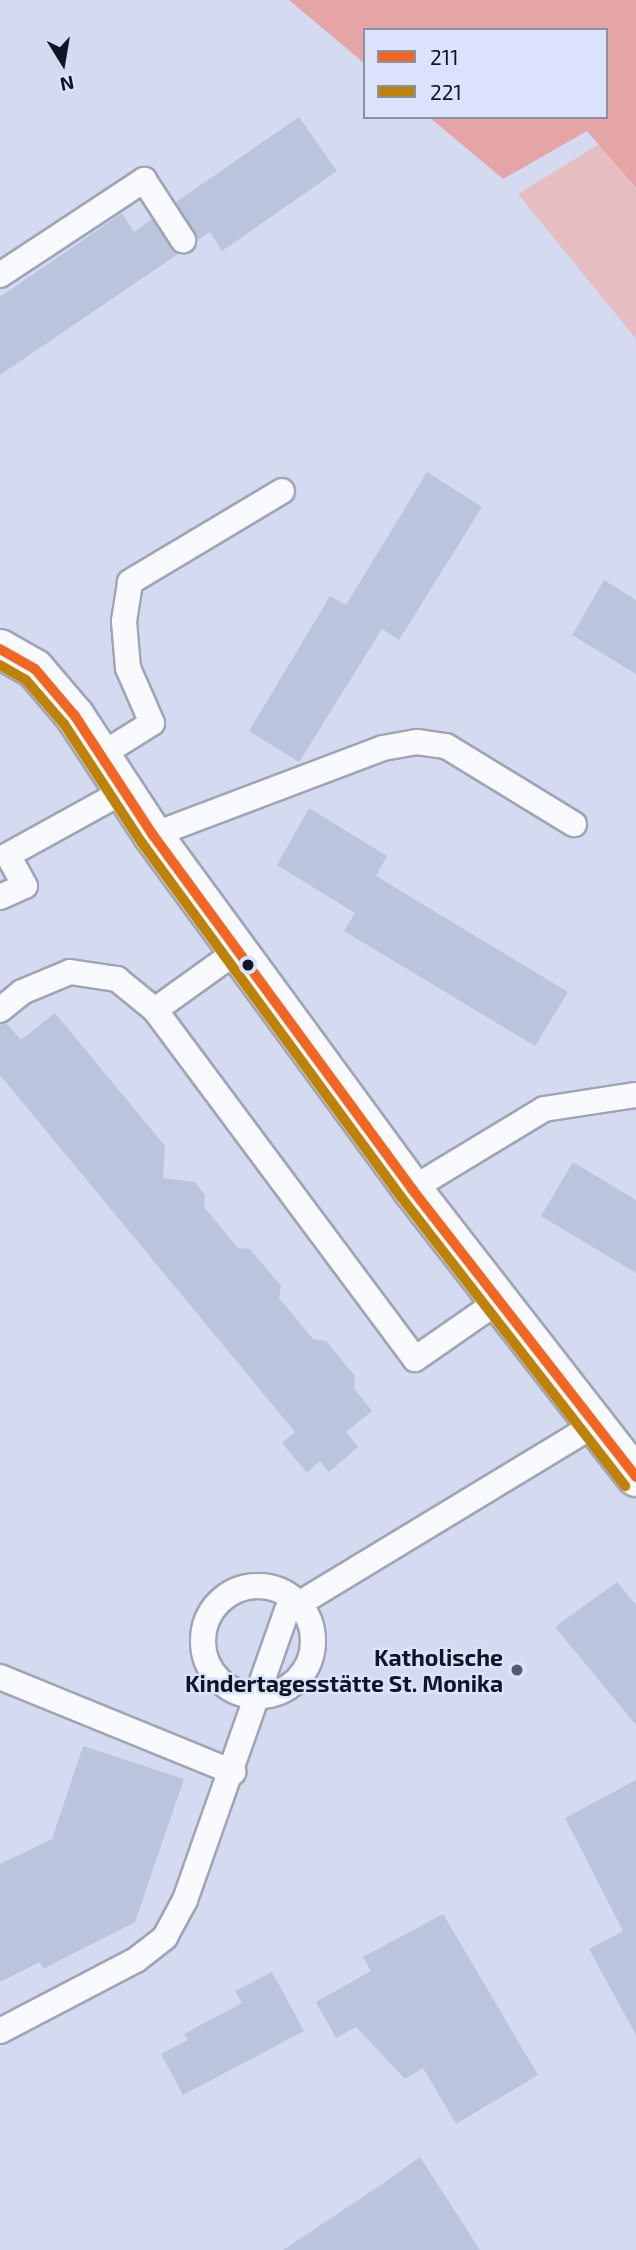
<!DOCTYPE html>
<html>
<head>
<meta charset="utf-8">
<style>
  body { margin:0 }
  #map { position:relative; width:636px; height:2250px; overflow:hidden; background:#d4dbf1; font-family:"Exo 2",sans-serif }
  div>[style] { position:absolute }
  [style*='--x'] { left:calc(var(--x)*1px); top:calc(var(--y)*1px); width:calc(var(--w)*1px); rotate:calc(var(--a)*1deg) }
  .green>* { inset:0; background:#e6bec1 }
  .forest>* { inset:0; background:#e5a5a6 }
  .building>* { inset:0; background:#bbc4dd }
  .roads { filter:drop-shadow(2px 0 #a0a5b6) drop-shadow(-2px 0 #a0a5b6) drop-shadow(0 2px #a0a5b6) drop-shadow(0 -2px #a0a5b6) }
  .service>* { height:24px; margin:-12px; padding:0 12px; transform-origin:12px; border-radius:12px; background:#f9fafd }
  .service>.ring { margin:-12px; padding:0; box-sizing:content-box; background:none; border:24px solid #f9fafd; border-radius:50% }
  .tertiary>* { height:38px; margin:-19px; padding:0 19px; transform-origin:19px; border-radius:19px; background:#f9fafd }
  .bus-1>* { height:10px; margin:-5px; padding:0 5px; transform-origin:5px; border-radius:5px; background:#f26522 }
  .bus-2>* { height:10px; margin:-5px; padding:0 5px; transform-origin:5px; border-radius:5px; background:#be8209 }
  .dots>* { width:19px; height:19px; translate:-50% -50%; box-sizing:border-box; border:4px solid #dae3fb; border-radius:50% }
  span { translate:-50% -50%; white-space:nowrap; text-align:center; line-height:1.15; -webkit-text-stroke:5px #dae3fb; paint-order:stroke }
  .poi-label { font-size:23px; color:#111624; font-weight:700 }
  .right { translate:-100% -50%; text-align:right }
  .legend { position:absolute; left:363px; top:28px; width:245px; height:91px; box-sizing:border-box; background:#dae3fb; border:2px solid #8a91a5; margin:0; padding:9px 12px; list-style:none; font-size:21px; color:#111624 }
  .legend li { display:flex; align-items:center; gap:14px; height:35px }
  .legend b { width:35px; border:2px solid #8a91a5 }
  .north { position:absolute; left:28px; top:28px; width:70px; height:70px; -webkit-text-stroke:5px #dae3fb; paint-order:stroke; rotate:169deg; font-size:19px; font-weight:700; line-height:28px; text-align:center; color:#111624 }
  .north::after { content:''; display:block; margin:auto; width:24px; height:32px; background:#111624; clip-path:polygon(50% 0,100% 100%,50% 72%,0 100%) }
</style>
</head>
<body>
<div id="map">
  <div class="green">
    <div style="clip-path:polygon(599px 144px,636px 189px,636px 339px,518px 194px)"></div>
  </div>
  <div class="forest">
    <div style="clip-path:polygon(289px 0,636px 0,636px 188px,587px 131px,503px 179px,429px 117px,606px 117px,606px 30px,365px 30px,365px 64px)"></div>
  </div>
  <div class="building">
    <div style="clip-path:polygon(299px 117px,337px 171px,222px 251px,210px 232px,198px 240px,176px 202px)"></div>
    <div style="clip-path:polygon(122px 213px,134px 232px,152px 219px,178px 254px,0 375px,0 297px)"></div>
    <div style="clip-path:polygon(427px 472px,482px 507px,399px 640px,382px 629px,299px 762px,249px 731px,330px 596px,346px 605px)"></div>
    <div style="clip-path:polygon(604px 580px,636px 600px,636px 674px,572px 635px)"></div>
    <div style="clip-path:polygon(309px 808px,387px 856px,376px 876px,568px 992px,535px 1046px,344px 931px,355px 913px,277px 865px)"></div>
    <div style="clip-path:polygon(55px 1013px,165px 1146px,163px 1178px,195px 1182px,205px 1195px,204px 1207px,238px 1248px,250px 1249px,281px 1286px,279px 1298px,313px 1339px,326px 1341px,355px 1376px,354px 1388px,372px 1411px,346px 1432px,358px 1447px,329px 1472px,320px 1461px,307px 1473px,282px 1443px,295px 1432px,0 1075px,0 1025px,6px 1023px,21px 1040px)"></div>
    <div style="clip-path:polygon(573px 1162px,636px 1200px,636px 1273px,541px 1216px)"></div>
    <div style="clip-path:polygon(617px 1582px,636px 1605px,636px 1725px,555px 1627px)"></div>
    <div style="clip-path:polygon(83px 1746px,184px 1779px,135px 1922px,43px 1969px,40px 1962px,0 1982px,0 1864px,52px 1839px)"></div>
    <div style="clip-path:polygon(636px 1780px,636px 2035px,589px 1949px,623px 1931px,565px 1818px)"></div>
    <div style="clip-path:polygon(443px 1914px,538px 2075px,456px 2124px,423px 2068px,405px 2079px,356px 2027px,336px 2038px,316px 2002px,371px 1971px,363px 1957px)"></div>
    <div style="clip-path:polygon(272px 1972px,304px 2031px,183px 2095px,161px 2054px,188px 2040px,184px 2034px,242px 2003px,235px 1991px)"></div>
    <div style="clip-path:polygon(420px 2157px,480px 2250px,283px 2250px,382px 2184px)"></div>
  </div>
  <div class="roads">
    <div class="service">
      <div style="--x:0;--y:275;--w:173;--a:-33.4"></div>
      <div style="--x:144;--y:180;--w:72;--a:57"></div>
      <div style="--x:101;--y:755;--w:60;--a:-32.1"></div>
      <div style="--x:152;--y:723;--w:60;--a:-113.6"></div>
      <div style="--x:128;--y:668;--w:47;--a:-94.9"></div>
      <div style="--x:124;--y:621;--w:39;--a:-81"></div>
      <div style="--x:130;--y:582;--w:177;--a:-30.9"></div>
      <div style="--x:153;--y:835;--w:246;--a:-20.7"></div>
      <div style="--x:383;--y:748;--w:35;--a:-10"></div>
      <div style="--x:417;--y:742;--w:29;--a:8"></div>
      <div style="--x:446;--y:746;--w:150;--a:31.4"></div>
      <div style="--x:0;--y:897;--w:27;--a:-24"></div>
      <div style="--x:25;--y:886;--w:35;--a:-119"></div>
      <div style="--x:8;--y:855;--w:132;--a:-28.9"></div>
      <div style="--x:237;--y:951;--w:101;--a:144.3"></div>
      <div style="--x:155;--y:1010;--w:435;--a:53.3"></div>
      <div style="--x:415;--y:1359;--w:100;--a:-34.8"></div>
      <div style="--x:0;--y:1010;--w:28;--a:-39"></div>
      <div style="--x:22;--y:992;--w:52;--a:-22.6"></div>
      <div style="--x:70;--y:972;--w:48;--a:8.5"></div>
      <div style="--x:117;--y:979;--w:49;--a:39.2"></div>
      <div style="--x:412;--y:1189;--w:154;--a:-31.2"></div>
      <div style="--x:544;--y:1109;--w:93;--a:-8.7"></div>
      <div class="ring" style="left:203px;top:1586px;width:86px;height:86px"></div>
      <div style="--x:0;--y:1677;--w:252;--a:22.2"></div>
      <div style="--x:0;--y:2031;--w:153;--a:-27.6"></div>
      <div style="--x:136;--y:1960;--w:37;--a:-38"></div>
      <div style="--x:165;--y:1937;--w:42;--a:-61.6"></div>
      <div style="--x:185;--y:1900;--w:306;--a:-70.6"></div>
      <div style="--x:287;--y:1611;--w:358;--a:-31.2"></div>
    </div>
    <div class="tertiary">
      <div style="--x:0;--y:649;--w:40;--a:29.7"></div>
      <div style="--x:35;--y:669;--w:62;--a:49.6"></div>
      <div style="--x:75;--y:716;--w:142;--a:56.8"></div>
      <div style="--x:153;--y:835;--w:439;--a:53.8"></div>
      <div style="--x:412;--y:1189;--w:365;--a:52.1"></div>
    </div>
  </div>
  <div class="bus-1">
    <div style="--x:0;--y:649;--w:40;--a:29.7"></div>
    <div style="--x:35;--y:669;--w:62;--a:49.6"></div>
    <div style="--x:75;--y:716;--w:142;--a:56.8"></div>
    <div style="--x:153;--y:835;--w:439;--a:53.8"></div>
    <div style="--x:412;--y:1189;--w:365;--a:52.1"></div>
  </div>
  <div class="bus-2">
    <div style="--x:0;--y:665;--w:30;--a:30"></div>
    <div style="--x:26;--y:680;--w:58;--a:49.2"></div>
    <div style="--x:64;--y:724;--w:142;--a:56.8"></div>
    <div style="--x:142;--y:843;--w:439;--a:53.8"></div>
    <div style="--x:401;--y:1197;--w:366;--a:52.2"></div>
  </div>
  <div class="dots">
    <div style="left:248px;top:965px;background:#111624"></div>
    <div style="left:517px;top:1670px;background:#555b6c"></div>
  </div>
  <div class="poi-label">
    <span class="right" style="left:503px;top:1670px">Katholische<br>Kindertagesstätte St. Monika</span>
  </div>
  <ul class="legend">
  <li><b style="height:9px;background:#f26522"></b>211</li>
  <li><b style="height:9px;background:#be8209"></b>221</li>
  </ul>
  <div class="north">N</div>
</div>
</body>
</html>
